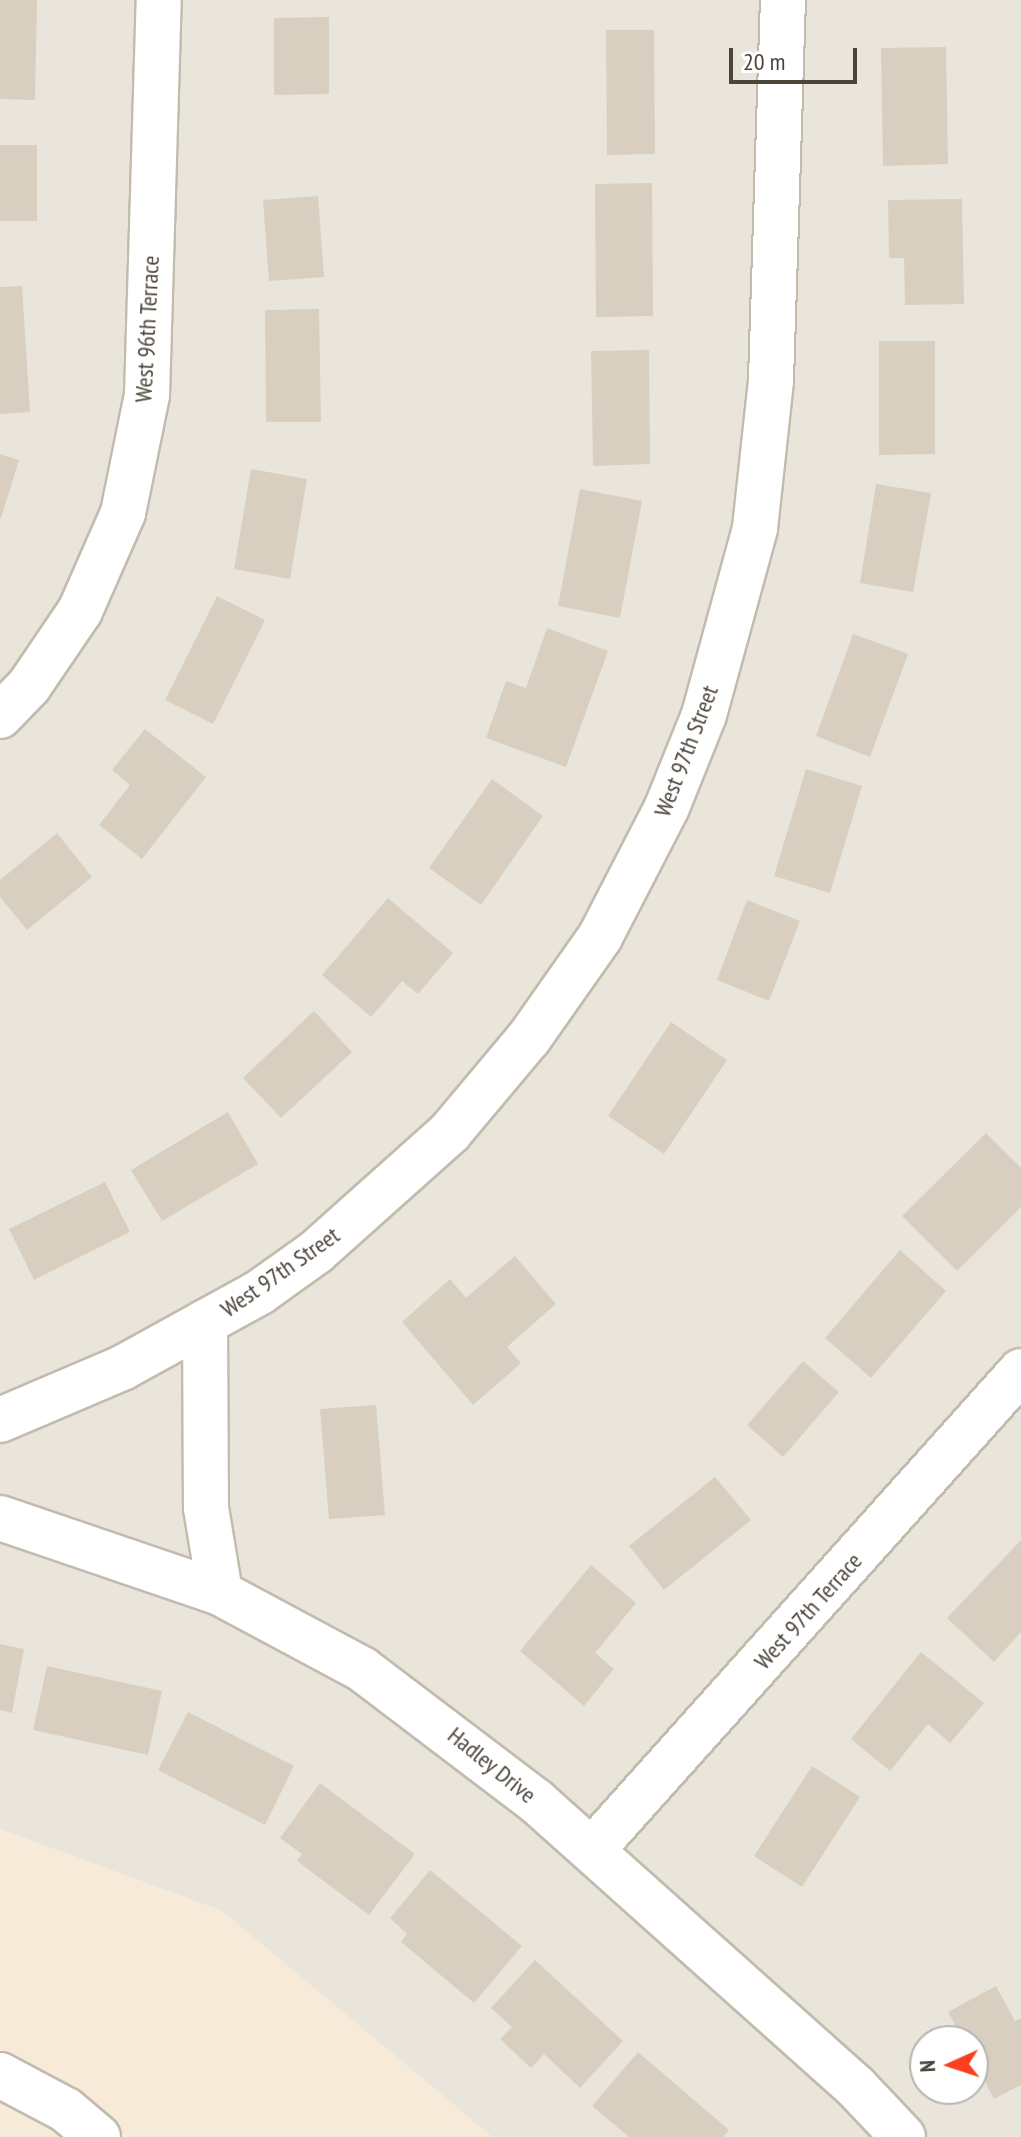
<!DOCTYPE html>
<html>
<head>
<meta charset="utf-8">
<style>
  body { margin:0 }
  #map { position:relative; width:1021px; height:2137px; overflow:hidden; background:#f6f3ec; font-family:"PT Sans Narrow",sans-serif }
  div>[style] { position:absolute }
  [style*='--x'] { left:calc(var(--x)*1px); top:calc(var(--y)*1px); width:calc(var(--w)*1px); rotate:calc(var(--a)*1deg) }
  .residential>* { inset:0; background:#eae5da }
  .commercial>* { inset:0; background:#f7ead8 }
  .building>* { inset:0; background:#d8cfc1 }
  .roads { filter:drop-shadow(2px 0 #c2bbae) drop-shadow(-2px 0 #c2bbae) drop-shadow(0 2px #c2bbae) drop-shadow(0 -2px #c2bbae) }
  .minor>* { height:44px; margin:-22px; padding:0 22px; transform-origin:22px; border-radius:22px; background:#fff }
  span { translate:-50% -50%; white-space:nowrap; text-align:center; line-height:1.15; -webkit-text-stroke:7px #fff; paint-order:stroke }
  .street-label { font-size:24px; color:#4b4439 }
  .north { position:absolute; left:909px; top:2025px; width:80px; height:80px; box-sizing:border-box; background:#fff; border:2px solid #b7b4b0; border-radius:50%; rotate:267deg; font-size:22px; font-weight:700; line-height:32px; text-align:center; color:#4b4439 }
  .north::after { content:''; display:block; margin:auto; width:28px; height:36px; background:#fc3f1d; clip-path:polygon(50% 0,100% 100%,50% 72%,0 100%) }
  .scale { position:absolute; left:729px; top:48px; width:128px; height:36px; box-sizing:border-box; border:4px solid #4b4439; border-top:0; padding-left:10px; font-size:24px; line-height:28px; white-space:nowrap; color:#4b4439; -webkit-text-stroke:6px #fff; paint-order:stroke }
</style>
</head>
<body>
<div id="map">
  <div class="residential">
    <div style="clip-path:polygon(evenodd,0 0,1021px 0,1021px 2137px,492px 2137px,222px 1911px,0 1829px,0 0,925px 2041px,973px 2041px,973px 2089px,925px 2089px,925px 2041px)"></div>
  </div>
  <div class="commercial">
    <div style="clip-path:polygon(0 1829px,222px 1911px,492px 2137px,0 2137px)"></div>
  </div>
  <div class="building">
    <div style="clip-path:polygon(0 0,37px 0,35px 100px,0 99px)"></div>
    <div style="clip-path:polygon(329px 17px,329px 94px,274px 95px,274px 18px)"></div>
    <div style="clip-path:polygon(606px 30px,654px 30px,655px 154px,607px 155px)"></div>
    <div style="clip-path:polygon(946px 47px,948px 164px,883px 166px,881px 48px)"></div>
    <div style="clip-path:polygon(0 145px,37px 145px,37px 221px,0 221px)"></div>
    <div style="clip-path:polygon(652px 183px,653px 316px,596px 317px,595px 184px)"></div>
    <div style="clip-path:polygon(318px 196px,324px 277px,269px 281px,263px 200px)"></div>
    <div style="clip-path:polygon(962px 199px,964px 304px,905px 305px,904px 258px,889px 258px,888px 200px)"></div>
    <div style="clip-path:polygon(22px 286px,30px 412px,0 414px,0 287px)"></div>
    <div style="clip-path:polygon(319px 309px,321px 422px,266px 422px,265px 310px)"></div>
    <div style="clip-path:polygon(879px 341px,935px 341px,935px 454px,879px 455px)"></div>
    <div style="clip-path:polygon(649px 350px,650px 464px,593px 466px,591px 351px)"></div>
    <div style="clip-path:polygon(0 454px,19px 460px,1px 518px,0 518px)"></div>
    <div style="clip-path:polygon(251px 469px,307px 479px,290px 579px,234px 569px)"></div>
    <div style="clip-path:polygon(876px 484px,931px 493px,913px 592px,860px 583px)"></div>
    <div style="clip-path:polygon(580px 489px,642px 501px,620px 618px,558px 606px)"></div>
    <div style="clip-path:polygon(217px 596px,265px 620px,213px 724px,165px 700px)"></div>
    <div style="clip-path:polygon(547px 628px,608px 651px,566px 767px,486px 738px,506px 681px,526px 688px)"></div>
    <div style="clip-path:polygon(853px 634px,908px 654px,870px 757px,816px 736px)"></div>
    <div style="clip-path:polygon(145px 729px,206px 777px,142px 859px,99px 825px,130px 785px,112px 770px)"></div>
    <div style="clip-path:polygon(806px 769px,862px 786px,830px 893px,774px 876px)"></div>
    <div style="clip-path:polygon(492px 779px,543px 816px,481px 905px,429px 868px)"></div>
    <div style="clip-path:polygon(57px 833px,92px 877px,27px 930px,0 897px,0 880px)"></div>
    <div style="clip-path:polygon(388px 898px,453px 953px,418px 994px,402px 981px,371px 1017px,322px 975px)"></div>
    <div style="clip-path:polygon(747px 900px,800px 921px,769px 1001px,717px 980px)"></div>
    <div style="clip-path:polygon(314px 1011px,352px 1052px,281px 1118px,243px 1078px)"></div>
    <div style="clip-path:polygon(671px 1022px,727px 1060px,664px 1154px,608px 1116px)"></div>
    <div style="clip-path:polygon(228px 1112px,258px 1164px,162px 1221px,131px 1170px)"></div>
    <div style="clip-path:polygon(986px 1133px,1021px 1168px,1021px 1207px,957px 1271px,902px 1216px)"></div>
    <div style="clip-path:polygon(105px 1182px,130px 1232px,34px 1280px,9px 1229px)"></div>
    <div style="clip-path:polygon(900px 1250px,946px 1291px,871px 1378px,825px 1338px)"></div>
    <div style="clip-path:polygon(515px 1256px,556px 1304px,507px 1347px,521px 1363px,473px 1405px,402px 1322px,450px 1279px,466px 1298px)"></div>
    <div style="clip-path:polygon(803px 1361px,839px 1392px,783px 1457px,747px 1425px)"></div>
    <div style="clip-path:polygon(376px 1405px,385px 1515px,329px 1519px,320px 1409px)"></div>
    <div style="clip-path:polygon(715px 1477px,751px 1520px,664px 1590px,629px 1546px)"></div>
    <div style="clip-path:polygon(1021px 1540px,1021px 1632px,994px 1662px,947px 1618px)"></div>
    <div style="clip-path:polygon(591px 1565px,636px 1603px,595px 1653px,614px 1669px,584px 1706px,520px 1651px)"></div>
    <div style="clip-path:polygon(0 1644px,24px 1649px,12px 1713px,0 1710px)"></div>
    <div style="clip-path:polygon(921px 1652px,984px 1703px,950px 1743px,928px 1724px,890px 1771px,851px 1739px)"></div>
    <div style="clip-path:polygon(47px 1666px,162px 1691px,148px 1755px,33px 1730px)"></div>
    <div style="clip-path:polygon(188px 1712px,294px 1766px,265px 1825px,158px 1770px)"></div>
    <div style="clip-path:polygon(812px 1766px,860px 1797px,802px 1887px,754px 1856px)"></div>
    <div style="clip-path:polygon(320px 1783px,415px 1854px,369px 1915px,297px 1861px,302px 1854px,280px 1838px)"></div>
    <div style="clip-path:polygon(430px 1870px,522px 1946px,474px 2003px,401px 1942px,407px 1934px,390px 1918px)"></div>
    <div style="clip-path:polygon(535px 1960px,623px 2041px,580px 2088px,544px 2054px,531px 2068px,500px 2039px,512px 2027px,491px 2008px)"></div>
    <div style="clip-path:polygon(996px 1986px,1015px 2021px,1021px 2018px,1021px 2085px,994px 2099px,973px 2059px,973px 2041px,964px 2041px,948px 2012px)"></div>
    <div style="clip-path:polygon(638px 2052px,729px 2130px,723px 2137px,629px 2137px,592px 2106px)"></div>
  </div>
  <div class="roads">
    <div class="minor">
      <div style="--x:0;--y:716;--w:42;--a:-46"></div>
      <div style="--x:29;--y:686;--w:91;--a:-55.8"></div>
      <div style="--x:80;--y:611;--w:107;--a:-66.3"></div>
      <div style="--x:123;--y:513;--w:120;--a:-78.5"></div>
      <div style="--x:147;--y:395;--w:395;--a:-88.3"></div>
      <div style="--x:205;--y:1322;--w:186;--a:89.7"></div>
      <div style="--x:206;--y:1508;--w:86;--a:80.6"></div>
      <div style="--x:0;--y:1420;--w:133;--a:-23.1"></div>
      <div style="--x:122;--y:1368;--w:158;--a:-28.8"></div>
      <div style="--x:260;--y:1292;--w:69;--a:-35.5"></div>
      <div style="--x:316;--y:1252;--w:180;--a:-41.8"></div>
      <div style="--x:450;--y:1132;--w:123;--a:-50"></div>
      <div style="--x:529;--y:1038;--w:123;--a:-54.9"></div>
      <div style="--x:600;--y:937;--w:146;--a:-62.7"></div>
      <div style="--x:667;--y:807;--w:99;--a:-68.1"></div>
      <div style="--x:704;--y:715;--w:194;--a:-74.7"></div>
      <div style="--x:755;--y:528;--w:149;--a:-83.8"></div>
      <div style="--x:771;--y:380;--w:380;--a:-88.2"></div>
      <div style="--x:0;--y:1518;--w:232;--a:18.8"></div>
      <div style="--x:220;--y:1593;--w:161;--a:28.2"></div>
      <div style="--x:362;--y:1669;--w:218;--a:37.2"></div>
      <div style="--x:536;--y:1801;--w:428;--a:41.8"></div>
      <div style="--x:855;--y:2086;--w:70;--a:46.7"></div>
      <div style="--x:592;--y:1850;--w:643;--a:-48.15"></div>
      <div style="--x:0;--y:2075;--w:75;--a:27.9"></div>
      <div style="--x:66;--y:2110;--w:42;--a:40.2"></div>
    </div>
  </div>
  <div class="street-label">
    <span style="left:147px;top:329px;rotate:-87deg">West 96th Terrace</span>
    <span style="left:686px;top:751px;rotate:-69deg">West 97th Street</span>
    <span style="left:280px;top:1272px;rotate:-35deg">West 97th Street</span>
    <span style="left:808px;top:1611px;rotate:-48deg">West 97th Terrace</span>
    <span style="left:492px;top:1765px;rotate:39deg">Hadley Drive</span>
  </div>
  <div class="north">N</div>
  <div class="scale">20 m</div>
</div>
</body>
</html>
